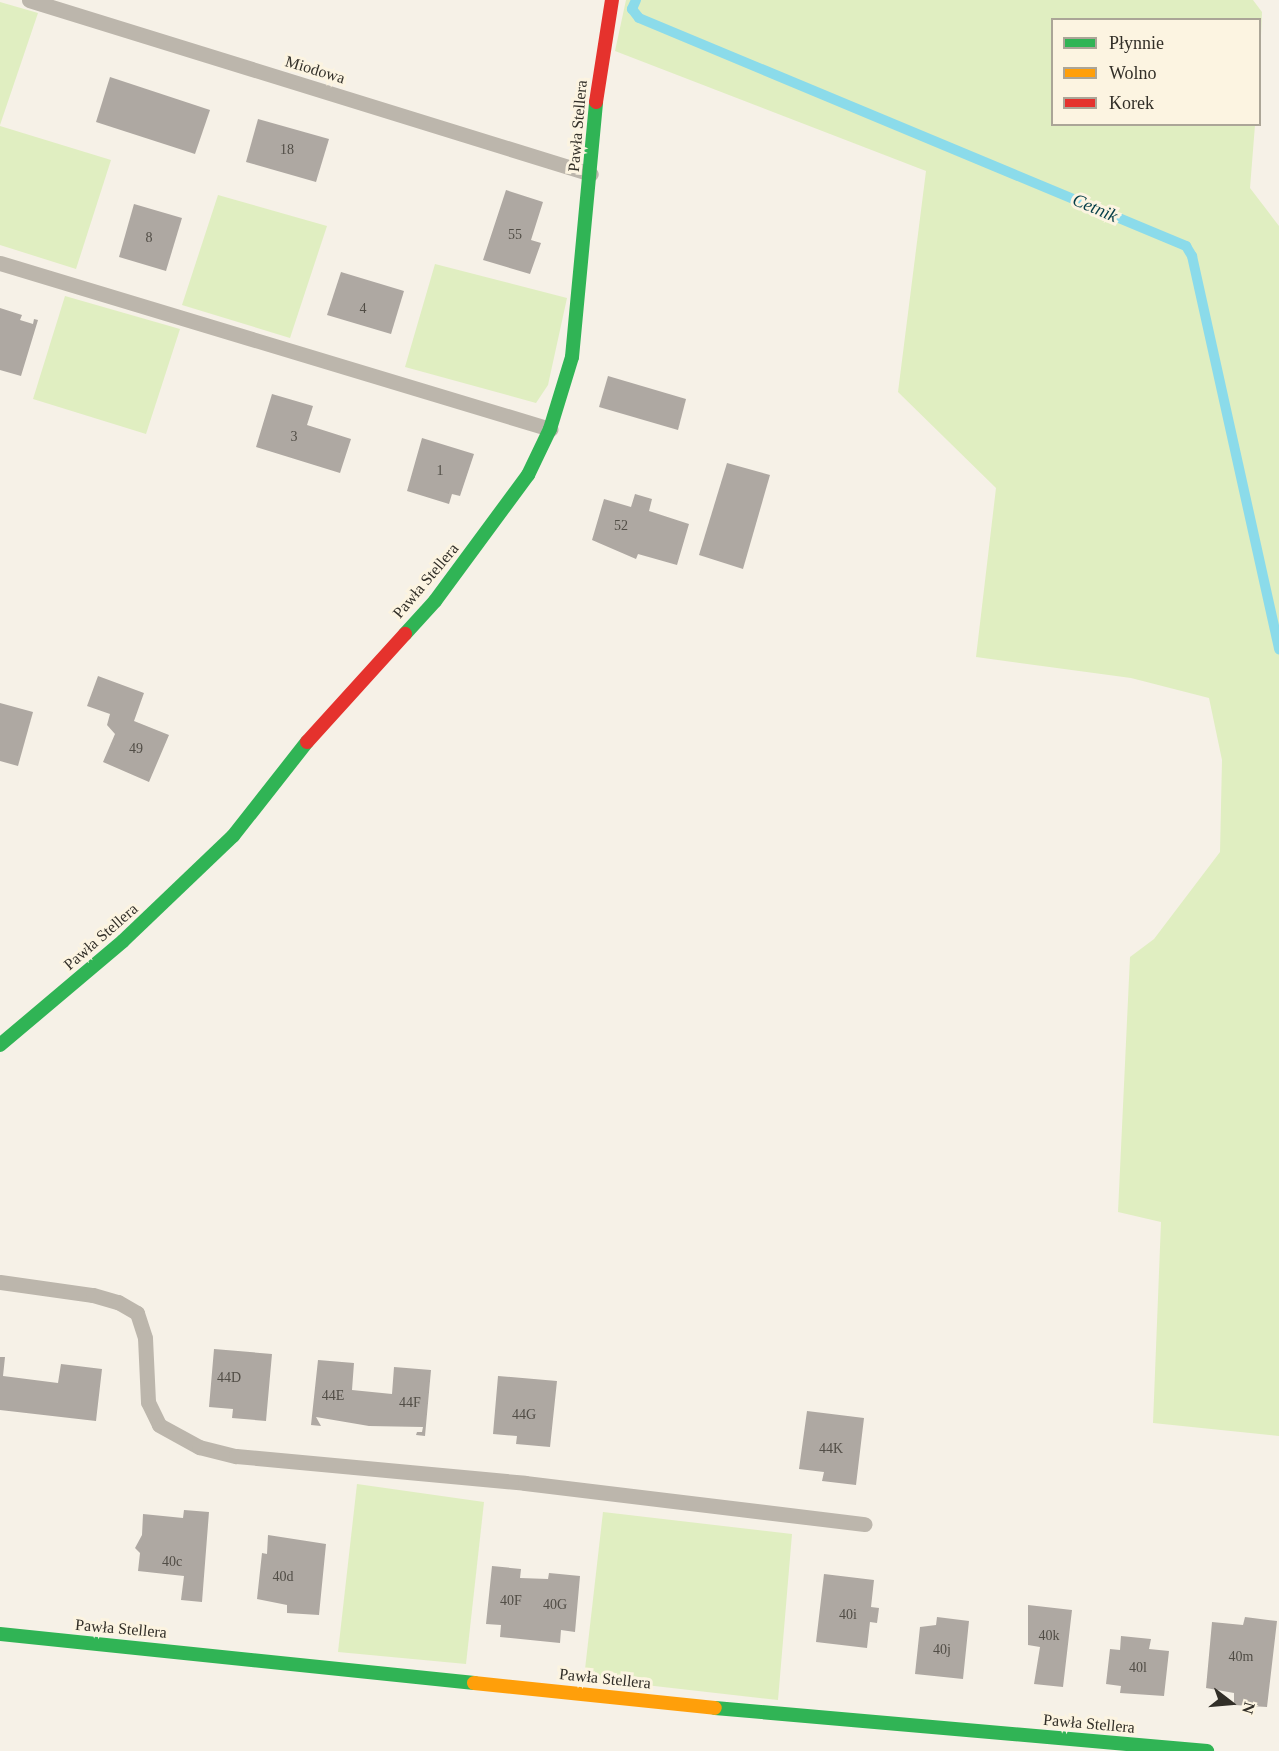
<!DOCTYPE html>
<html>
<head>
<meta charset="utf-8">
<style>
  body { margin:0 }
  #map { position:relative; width:1279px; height:1751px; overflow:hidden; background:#f6f1e7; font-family:"Times New Roman",serif }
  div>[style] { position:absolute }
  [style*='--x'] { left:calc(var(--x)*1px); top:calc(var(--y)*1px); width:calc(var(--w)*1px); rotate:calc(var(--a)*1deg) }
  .green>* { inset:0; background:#e0eec1 }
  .stream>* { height:10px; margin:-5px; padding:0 5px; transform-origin:5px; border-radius:5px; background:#8bdbea }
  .building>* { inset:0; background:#aea8a2 }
  .lane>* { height:15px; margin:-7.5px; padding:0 7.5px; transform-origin:7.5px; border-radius:7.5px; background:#bcb6ac }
  .fast>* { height:14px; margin:-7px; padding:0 7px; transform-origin:7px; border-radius:7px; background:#30b455 }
  .slow>* { height:14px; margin:-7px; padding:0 7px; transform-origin:7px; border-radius:7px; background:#ff9f0a }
  .jam>* { height:14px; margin:-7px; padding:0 7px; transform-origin:7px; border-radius:7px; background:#e5322d }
  span { translate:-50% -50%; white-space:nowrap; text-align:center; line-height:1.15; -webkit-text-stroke:6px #fcf4e1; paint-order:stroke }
  .number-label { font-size:14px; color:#514d46 }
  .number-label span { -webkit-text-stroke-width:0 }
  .street-label { font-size:16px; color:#322f28 }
  .water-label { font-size:18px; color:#063e49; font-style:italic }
  .legend { position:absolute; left:1051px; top:18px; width:210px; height:108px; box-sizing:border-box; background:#fcf4e1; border:2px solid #aba597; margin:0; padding:8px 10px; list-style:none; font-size:18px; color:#322f28 }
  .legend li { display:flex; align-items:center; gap:12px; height:30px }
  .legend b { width:30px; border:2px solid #aba597 }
  .north { position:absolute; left:1201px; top:1673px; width:60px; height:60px; -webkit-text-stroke:4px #fcf4e1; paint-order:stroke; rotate:106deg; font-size:16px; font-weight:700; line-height:24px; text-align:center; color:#322f28 }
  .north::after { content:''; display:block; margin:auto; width:21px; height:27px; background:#322f28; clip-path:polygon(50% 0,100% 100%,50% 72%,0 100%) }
</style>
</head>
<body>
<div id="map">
  <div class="green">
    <div style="clip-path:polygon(626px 0,1253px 0,1262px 12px,1260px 59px,1260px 20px,1052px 20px,1052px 124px,1255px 125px,1250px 188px,1279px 226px,1279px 1436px,1153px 1423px,1161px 1222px,1118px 1212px,1130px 957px,1154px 939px,1220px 852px,1222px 760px,1209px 698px,1131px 678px,976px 657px,996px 488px,898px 392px,926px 171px,615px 51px)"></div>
    <div style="clip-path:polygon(0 2px,38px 13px,0 125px)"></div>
    <div style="clip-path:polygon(0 126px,111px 160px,76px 269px,0 245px)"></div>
    <div style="clip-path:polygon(218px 195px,327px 226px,290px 338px,182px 305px)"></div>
    <div style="clip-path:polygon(435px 264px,567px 298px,548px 385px,536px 403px,405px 367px)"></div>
    <div style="clip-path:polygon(65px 296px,180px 329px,146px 434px,33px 399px)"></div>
    <div style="clip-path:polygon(357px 1484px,484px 1502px,466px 1664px,338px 1652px)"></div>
    <div style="clip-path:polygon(603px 1512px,792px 1534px,778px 1700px,584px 1678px)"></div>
  </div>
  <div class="stream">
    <div style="--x:636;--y:0;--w:10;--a:114"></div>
    <div style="--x:632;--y:9;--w:11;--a:52"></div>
    <div style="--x:639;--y:18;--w:593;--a:22.63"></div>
    <div style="--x:1186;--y:246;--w:12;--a:59"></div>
    <div style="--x:1192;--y:256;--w:403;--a:77.5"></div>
  </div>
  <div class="building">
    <div style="clip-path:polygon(110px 77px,210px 110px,195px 154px,96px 122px)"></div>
    <div style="clip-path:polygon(258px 119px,329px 139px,316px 182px,246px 162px)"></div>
    <div style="clip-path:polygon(506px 190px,543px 202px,531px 240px,541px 243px,530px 274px,483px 260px)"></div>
    <div style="clip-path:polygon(134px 204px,182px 218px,166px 271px,119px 257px)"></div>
    <div style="clip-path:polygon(341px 272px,404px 291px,391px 334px,327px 315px)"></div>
    <div style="clip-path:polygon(0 308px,22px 315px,20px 320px,33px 324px,34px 319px,38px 320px,21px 376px,0 370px)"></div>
    <div style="clip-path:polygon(608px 376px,686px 399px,678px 430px,599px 407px)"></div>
    <div style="clip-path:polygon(272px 394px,313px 406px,307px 425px,351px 439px,340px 473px,256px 447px)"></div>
    <div style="clip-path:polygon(422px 438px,474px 454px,460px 496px,452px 494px,449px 504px,407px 491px)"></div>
    <div style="clip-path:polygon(727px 463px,770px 475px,743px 569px,699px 555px)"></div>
    <div style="clip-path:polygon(635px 494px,652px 499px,649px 511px,689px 524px,677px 565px,638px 554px,636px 559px,592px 540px,604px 499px,631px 507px)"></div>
    <div style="clip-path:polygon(98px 676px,144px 693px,134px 721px,169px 735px,149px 782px,103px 762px,115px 734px,107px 725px,110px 714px,87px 706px)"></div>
    <div style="clip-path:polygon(0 703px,33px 712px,18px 766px,0 761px)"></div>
    <div style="clip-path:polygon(214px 1349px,272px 1354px,266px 1421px,232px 1418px,233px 1409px,209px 1407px)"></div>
    <div style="clip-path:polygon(0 1357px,5px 1357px,3px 1376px,58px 1383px,61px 1364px,102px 1369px,96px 1421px,0 1410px)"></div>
    <div style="clip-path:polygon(318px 1360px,354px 1363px,352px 1390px,392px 1394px,394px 1367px,431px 1370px,425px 1436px,416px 1435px,417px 1432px,422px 1432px,423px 1427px,369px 1426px,316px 1417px,321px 1426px,311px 1425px)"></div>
    <div style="clip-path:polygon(498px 1376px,557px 1381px,550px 1447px,516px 1444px,517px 1436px,493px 1434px)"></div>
    <div style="clip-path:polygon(807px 1411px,864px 1418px,856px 1485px,822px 1481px,824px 1472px,799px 1469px)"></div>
    <div style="clip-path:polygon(184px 1510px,209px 1512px,202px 1602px,181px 1600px,184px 1576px,138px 1571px,140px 1553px,135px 1548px,142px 1535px,143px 1514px,183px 1518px)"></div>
    <div style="clip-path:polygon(268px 1535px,326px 1544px,319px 1615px,287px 1613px,287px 1605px,257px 1599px,262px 1553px,267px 1554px)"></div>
    <div style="clip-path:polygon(492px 1566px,521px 1569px,520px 1578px,548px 1579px,549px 1573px,580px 1576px,575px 1632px,561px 1630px,560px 1643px,500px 1637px,501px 1625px,486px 1624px)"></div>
    <div style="clip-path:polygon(824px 1574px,874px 1580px,871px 1607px,879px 1608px,877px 1623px,870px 1622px,867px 1648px,816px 1642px)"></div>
    <div style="clip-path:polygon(1028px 1605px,1072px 1610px,1063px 1687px,1034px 1684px,1040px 1647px,1028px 1645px)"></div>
    <div style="clip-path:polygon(937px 1617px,969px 1621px,963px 1679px,915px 1674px,920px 1627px,936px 1625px)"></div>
    <div style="clip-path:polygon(1245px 1617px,1277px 1621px,1267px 1707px,1234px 1705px,1234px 1693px,1206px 1688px,1212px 1622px,1243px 1625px)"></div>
    <div style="clip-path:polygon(1121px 1636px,1151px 1639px,1149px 1649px,1169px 1651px,1164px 1696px,1120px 1693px,1121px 1686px,1106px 1684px,1110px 1649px,1120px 1650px)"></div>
  </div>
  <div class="lane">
    <div style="--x:29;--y:0;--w:588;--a:17.2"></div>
    <div style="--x:0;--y:263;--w:575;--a:16.79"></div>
    <div style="--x:0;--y:1282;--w:94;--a:8"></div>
    <div style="--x:93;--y:1295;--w:26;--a:16"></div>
    <div style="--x:118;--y:1302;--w:22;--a:30"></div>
    <div style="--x:137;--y:1313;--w:26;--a:72"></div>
    <div style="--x:145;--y:1338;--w:64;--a:87.3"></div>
    <div style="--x:148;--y:1402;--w:25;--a:64"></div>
    <div style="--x:159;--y:1425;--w:46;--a:28.8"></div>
    <div style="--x:199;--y:1447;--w:38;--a:14"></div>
    <div style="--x:236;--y:1456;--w:290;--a:5.3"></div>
    <div style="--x:525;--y:1483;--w:342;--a:6.9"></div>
  </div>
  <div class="fast">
    <div style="--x:405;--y:634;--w:45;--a:-47.7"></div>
    <div style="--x:435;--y:601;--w:157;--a:-53.6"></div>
    <div style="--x:528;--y:475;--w:51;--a:-64.4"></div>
    <div style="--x:550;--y:429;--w:75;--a:-73"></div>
    <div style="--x:572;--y:357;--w:256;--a:-84.6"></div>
    <div style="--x:0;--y:1045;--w:161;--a:-40.2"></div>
    <div style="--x:123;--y:941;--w:152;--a:-43.7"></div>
    <div style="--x:233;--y:836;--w:120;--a:-51.8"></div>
    <div style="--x:0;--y:1634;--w:477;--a:5.9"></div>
    <div style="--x:715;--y:1708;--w:494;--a:5"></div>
  </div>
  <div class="slow">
    <div style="--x:474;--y:1683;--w:242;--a:5.9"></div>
  </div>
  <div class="jam">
    <div style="--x:596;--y:102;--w:103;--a:-81.1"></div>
    <div style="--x:307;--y:742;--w:146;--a:-47.8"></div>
  </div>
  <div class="number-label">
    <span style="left:287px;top:150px">18</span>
    <span style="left:515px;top:235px">55</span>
    <span style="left:149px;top:238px">8</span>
    <span style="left:363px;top:309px">4</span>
    <span style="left:294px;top:437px">3</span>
    <span style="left:440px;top:471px">1</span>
    <span style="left:621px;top:526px">52</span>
    <span style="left:136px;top:749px">49</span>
    <span style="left:229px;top:1378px">44D</span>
    <span style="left:333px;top:1396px">44E</span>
    <span style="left:410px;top:1403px">44F</span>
    <span style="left:524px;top:1415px">44G</span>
    <span style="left:831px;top:1449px">44K</span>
    <span style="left:172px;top:1562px">40c</span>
    <span style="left:283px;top:1577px">40d</span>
    <span style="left:511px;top:1601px">40F</span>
    <span style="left:555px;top:1605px">40G</span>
    <span style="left:848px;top:1615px">40i</span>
    <span style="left:1049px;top:1636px">40k</span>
    <span style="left:942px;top:1650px">40j</span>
    <span style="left:1241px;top:1657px">40m</span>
    <span style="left:1138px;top:1668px">40l</span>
  </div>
  <div class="street-label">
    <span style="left:315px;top:70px;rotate:17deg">Miodowa</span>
    <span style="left:578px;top:126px;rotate:-85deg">Pawła Stellera</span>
    <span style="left:426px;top:581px;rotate:-50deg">Pawła Stellera</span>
    <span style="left:101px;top:937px;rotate:-41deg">Pawła Stellera</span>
    <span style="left:121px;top:1629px;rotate:5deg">Pawła Stellera</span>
    <span style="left:605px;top:1679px;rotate:6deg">Pawła Stellera</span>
    <span style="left:1089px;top:1724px;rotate:5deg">Pawła Stellera</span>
  </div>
  <div class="water-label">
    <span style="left:1095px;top:208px;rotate:23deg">Cetnik</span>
  </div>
  <ul class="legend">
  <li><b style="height:8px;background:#30b455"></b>Płynnie</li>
  <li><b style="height:8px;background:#ff9f0a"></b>Wolno</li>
  <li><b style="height:8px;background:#e5322d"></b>Korek</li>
  </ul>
  <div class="north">N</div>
</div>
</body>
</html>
